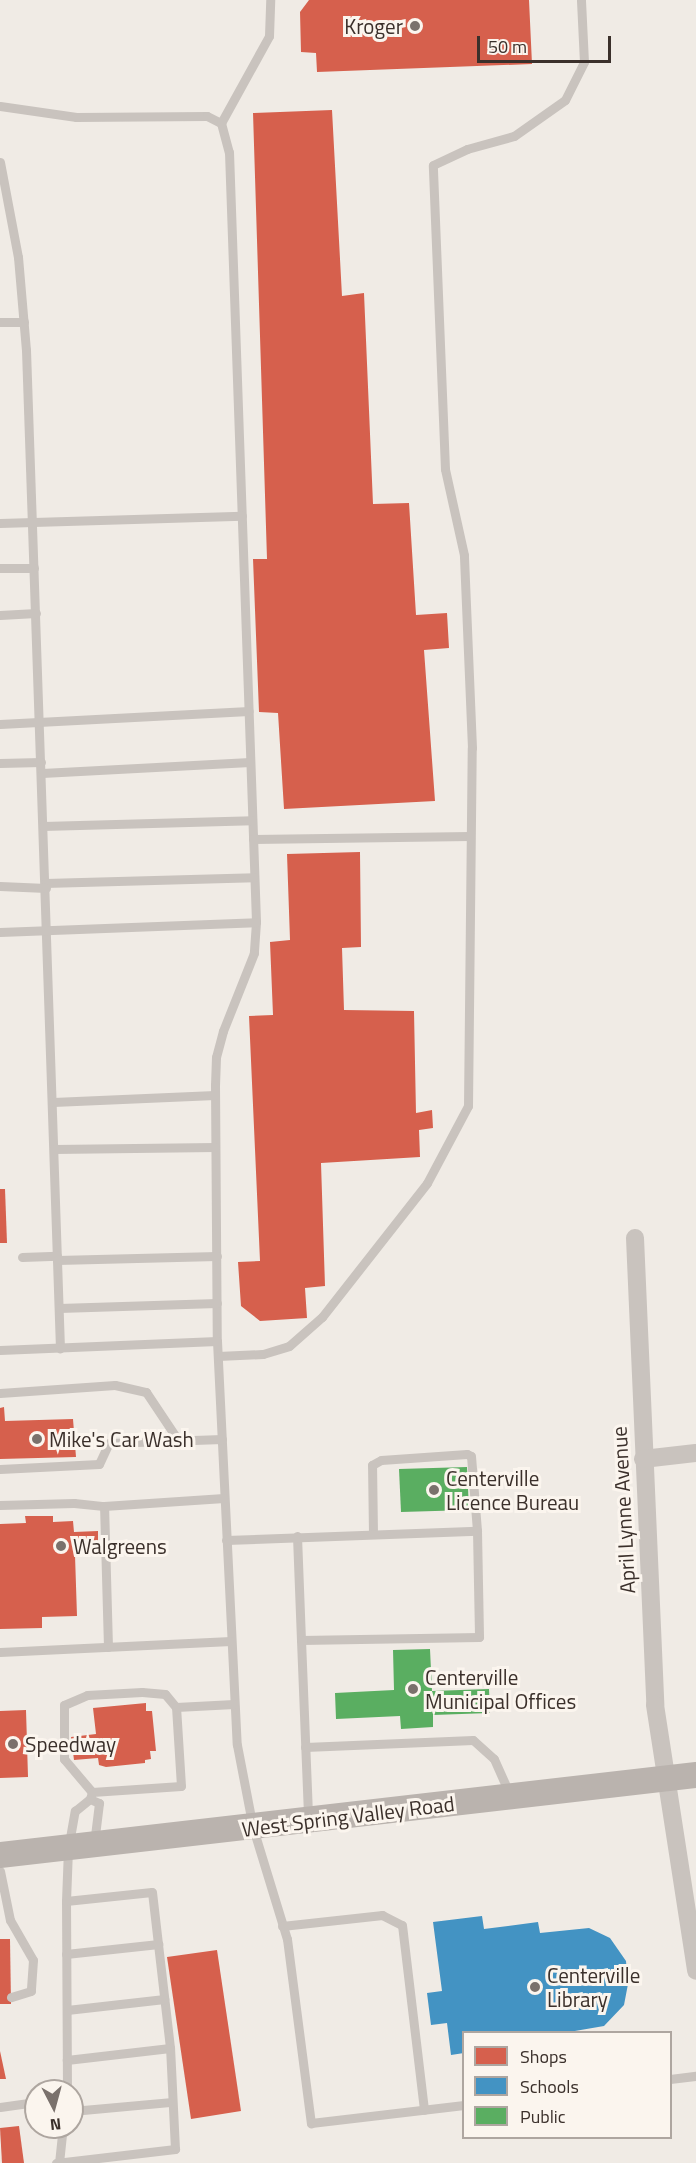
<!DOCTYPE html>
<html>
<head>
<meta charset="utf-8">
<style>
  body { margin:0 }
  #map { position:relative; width:696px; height:2163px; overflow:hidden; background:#f0ebe5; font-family:"Titillium Web",sans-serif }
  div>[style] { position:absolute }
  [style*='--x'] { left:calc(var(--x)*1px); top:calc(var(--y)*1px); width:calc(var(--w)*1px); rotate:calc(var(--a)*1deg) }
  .shops>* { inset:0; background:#d6604d }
  .schools>* { inset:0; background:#4393c3 }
  .public>* { inset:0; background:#5aae61 }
  .lane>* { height:9px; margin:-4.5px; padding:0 4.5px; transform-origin:4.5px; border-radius:4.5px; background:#c9c3be }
  .street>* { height:18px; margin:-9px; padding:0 9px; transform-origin:9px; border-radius:9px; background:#c9c3be }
  .secondary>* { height:26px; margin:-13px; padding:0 13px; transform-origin:13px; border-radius:13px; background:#bab3ae }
  .dots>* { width:16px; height:16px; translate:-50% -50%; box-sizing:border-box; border:3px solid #fbf5ee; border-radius:50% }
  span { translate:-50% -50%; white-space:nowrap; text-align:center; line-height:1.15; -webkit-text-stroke:6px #fbf5ee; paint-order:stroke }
  .poi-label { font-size:21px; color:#3b302b }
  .right { translate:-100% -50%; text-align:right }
  .left { translate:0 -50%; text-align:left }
  .street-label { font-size:21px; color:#3b302b }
  .legend { position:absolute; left:462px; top:2031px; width:210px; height:108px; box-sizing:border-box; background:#fbf5ee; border:2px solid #aea6a0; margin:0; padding:8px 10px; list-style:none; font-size:18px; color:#3b302b }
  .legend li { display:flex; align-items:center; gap:12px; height:30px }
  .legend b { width:30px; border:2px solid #aea6a0 }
  .north { position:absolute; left:24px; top:2079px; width:60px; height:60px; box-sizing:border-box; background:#fbf5ee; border:2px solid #aea6a0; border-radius:50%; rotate:174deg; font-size:16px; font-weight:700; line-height:24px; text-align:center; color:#3b302b }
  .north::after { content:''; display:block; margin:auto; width:21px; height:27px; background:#7a716c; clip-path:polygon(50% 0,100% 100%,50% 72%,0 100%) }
  .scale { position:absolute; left:477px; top:36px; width:134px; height:27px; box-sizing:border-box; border:3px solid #3b302b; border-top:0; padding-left:8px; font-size:18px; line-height:21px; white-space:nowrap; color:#3b302b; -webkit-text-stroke:4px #fbf5ee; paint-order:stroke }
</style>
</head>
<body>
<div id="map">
  <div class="shops">
    <div style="clip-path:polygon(309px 0,529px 0,532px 64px,317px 72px,316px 53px,301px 52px,300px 12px)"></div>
    <div style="clip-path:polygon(332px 110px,342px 296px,364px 293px,373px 504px,409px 503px,416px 615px,447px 613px,449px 648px,424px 650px,435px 801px,284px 809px,278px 713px,259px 712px,253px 559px,267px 559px,253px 113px)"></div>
    <div style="clip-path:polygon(360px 852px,361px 947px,342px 948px,344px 1010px,414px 1011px,416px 1113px,432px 1110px,433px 1128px,419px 1130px,420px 1157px,321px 1163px,325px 1286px,305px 1288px,307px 1318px,260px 1321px,241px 1306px,238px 1262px,260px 1261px,249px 1016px,273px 1015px,270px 942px,290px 940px,287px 854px)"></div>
    <div style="clip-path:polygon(0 1189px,5px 1189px,7px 1243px,0 1243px)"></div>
    <div style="clip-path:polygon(4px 1407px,5px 1421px,73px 1419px,76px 1457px,0 1459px,0 1408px)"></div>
    <div style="clip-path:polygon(25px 1516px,53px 1516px,53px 1522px,73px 1521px,74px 1532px,98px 1531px,98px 1554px,75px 1555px,77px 1616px,42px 1617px,42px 1628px,0 1629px,0 1524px,26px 1523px)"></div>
    <div style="clip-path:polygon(146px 1703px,146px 1711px,152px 1711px,156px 1751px,150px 1751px,151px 1759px,145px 1760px,145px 1763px,106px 1767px,99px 1765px,98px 1758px,74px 1760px,71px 1737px,96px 1734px,93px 1708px)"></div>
    <div style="clip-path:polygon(26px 1710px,28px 1777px,0 1778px,0 1711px)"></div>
    <div style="clip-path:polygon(0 1939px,10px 1939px,11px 2004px,0 2004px)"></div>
    <div style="clip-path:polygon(217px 1950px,241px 2111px,191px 2119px,167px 1957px)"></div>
    <div style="clip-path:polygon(0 2051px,6px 2079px,0 2079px)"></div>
    <div style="clip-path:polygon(19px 2126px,24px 2163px,2px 2163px,0 2128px)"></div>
  </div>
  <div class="schools">
    <div style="clip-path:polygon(482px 1916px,484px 1929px,538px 1922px,540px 1933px,589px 1928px,610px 1938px,626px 1961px,628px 1984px,624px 2005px,604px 2026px,569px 2032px,464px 2032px,464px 2053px,451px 2055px,447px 2023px,431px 2025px,427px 1993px,442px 1991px,433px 1922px)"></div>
  </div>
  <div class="public">
    <div style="clip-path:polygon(467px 1467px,469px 1510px,401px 1512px,399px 1469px)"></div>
    <div style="clip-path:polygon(430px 1649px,432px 1691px,489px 1689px,490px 1713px,433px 1715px,433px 1727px,401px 1729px,400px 1716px,336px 1719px,335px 1693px,394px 1690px,393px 1650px)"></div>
  </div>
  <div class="lane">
    <div style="--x:0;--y:106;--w:77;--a:8.2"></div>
    <div style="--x:76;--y:117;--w:131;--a:-0.4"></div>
    <div style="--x:207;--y:116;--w:16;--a:27"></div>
    <div style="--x:221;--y:123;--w:30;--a:75"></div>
    <div style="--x:229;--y:152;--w:770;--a:87.99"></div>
    <div style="--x:256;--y:922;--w:31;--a:94"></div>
    <div style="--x:254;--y:953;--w:84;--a:111.7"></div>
    <div style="--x:223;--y:1031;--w:27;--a:105"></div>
    <div style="--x:216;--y:1057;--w:28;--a:92"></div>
    <div style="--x:215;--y:1085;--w:256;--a:89.6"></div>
    <div style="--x:217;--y:1341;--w:404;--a:87.2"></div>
    <div style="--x:237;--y:1745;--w:85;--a:79.1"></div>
    <div style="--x:253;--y:1828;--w:116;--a:73"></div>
    <div style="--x:287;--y:1939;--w:186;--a:82.6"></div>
    <div style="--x:311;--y:2123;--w:154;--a:-6.7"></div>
    <div style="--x:221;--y:123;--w:99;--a:-61.1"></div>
    <div style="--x:269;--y:36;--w:36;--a:-88"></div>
    <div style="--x:0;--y:162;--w:97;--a:79.3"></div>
    <div style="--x:18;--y:257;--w:93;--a:85.1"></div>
    <div style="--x:26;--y:350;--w:999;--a:88.05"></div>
    <div style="--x:0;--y:322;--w:24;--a:0"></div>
    <div style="--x:0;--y:523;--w:242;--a:-1.7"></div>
    <div style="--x:0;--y:568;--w:34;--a:0"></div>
    <div style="--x:0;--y:615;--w:36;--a:-3"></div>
    <div style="--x:0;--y:724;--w:249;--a:-3"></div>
    <div style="--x:0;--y:763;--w:41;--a:-1.4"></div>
    <div style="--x:42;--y:773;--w:208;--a:-3"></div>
    <div style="--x:43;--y:826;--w:209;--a:-1.6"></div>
    <div style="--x:253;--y:839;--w:217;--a:-0.8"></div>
    <div style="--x:45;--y:883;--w:209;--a:-1.6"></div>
    <div style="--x:0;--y:886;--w:46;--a:2.5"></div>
    <div style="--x:0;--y:932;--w:256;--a:-2.2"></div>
    <div style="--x:53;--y:1102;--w:162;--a:-2.5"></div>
    <div style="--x:54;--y:1149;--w:161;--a:-0.7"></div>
    <div style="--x:22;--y:1257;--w:35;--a:-2"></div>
    <div style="--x:57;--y:1260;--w:160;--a:-1.4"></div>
    <div style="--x:59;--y:1308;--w:158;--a:-1.8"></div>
    <div style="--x:0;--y:1350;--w:217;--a:-2.4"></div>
    <div style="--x:218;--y:1356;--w:45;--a:-2.5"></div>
    <div style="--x:263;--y:1354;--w:27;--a:-17"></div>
    <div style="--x:289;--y:1346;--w:44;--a:-41.3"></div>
    <div style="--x:322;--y:1317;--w:170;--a:-51.9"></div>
    <div style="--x:427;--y:1183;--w:87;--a:-62"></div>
    <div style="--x:468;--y:1106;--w:358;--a:-89.4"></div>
    <div style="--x:472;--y:748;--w:193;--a:-92.4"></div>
    <div style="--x:464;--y:555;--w:88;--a:-102.5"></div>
    <div style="--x:445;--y:469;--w:304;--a:-92.3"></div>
    <div style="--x:433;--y:165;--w:38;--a:-25"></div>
    <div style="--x:467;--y:149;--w:49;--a:-15.5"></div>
    <div style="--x:514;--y:136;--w:62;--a:-35.2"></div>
    <div style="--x:565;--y:100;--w:42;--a:-63.4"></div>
    <div style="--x:584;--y:62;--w:62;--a:-92.8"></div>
    <div style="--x:0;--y:1393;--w:115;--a:-4"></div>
    <div style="--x:115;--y:1385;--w:32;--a:13"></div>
    <div style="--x:146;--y:1392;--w:58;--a:56.3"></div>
    <div style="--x:0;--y:1469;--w:99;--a:-2.9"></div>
    <div style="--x:99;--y:1464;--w:23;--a:-65"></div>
    <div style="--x:109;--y:1443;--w:113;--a:-2"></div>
    <div style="--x:0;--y:1505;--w:74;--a:-1.5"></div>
    <div style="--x:74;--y:1503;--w:30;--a:6"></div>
    <div style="--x:373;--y:1534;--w:69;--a:-90.8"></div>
    <div style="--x:372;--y:1465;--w:10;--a:-29"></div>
    <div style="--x:381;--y:1460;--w:86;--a:-4"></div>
    <div style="--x:467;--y:1454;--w:4;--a:27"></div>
    <div style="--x:471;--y:1456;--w:75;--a:85.4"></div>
    <div style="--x:297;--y:1536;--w:104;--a:87.8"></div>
    <div style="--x:226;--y:1540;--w:251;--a:-2.1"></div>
    <div style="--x:477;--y:1531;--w:106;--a:88.9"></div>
    <div style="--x:479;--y:1637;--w:178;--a:179"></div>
    <div style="--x:301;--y:1640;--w:177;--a:87.7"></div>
    <div style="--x:108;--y:1647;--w:141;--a:-91.6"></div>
    <div style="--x:104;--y:1506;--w:120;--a:-3.8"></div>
    <div style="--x:0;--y:1652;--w:231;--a:-2.7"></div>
    <div style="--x:305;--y:1747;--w:168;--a:-2.4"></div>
    <div style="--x:473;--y:1740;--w:28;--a:42"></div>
    <div style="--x:494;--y:1759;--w:39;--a:66"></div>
    <div style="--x:92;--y:1792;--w:43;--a:-130.3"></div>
    <div style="--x:64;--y:1759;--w:54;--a:-90"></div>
    <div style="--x:64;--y:1705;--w:25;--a:-23"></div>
    <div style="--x:87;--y:1695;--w:55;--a:-3.1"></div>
    <div style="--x:142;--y:1692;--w:23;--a:5"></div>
    <div style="--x:165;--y:1694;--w:17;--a:50"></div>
    <div style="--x:90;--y:1799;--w:10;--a:24"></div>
    <div style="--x:99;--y:1803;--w:38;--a:97"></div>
    <div style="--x:0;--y:1871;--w:50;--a:78.5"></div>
    <div style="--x:10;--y:1920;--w:46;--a:60.1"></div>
    <div style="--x:33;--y:1960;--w:31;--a:94"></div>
    <div style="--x:31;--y:1991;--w:21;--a:163"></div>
    <div style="--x:66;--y:1901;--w:86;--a:-6"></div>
    <div style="--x:152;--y:1892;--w:52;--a:83.4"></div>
    <div style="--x:282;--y:1926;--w:101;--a:-6.3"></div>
    <div style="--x:382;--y:1915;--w:22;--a:27"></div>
    <div style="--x:402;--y:1925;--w:186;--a:83.2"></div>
    <div style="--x:66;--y:1954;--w:93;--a:-6.2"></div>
    <div style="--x:158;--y:1944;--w:105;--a:83.4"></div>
    <div style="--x:170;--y:2048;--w:104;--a:173.4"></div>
    <div style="--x:67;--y:2010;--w:98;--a:-6.5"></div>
    <div style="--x:670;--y:2079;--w:26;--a:-7"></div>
    <div style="--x:67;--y:2091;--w:190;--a:-90.3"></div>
    <div style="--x:66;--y:1901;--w:52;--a:-87.8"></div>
    <div style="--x:68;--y:1849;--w:39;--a:-80"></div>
    <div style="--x:75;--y:1811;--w:19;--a:-39"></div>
    <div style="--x:90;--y:1799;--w:7;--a:-74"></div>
    <div style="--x:92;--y:1792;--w:89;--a:-3.9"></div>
    <div style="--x:181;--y:1786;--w:79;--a:-93.6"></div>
    <div style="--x:176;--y:1707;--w:58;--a:-3"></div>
    <div style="--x:0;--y:2107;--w:36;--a:-8"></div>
    <div style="--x:72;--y:2111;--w:98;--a:-5.2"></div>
    <div style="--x:56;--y:2163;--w:120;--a:-6.7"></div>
    <div style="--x:175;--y:2149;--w:101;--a:-92.8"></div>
    <div style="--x:59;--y:2163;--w:36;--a:-84"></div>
  </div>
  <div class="street">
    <div style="--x:635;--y:1238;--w:467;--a:87.5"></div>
    <div style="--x:655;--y:1705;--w:269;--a:81.2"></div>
    <div style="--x:643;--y:1459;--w:53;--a:-6.5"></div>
  </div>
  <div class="secondary">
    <div style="--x:0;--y:1855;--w:701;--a:-6.56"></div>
  </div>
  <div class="dots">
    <div style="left:415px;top:26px;background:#7a716c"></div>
    <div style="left:37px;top:1439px;background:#7a716c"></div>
    <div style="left:434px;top:1490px;background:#7a716c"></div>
    <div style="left:61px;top:1546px;background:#7a716c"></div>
    <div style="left:413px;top:1689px;background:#7a716c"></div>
    <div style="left:13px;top:1744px;background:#7a716c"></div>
    <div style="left:535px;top:1987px;background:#7a716c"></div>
  </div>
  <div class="poi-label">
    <span class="right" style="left:403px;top:26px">Kroger</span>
    <span class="left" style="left:49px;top:1439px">Mike's Car Wash</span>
    <span class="left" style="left:446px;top:1490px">Centerville<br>Licence Bureau</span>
    <span class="left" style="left:73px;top:1546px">Walgreens</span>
    <span class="left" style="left:425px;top:1689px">Centerville<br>Municipal Offices</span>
    <span class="left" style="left:25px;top:1744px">Speedway</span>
    <span class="left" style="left:547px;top:1987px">Centerville<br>Library</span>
  </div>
  <div class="street-label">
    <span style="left:623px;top:1510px;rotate:-93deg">April Lynne Avenue</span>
    <span style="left:348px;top:1816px;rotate:-7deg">West Spring Valley Road</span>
  </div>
  <ul class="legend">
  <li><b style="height:16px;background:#d6604d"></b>Shops</li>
  <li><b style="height:16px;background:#4393c3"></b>Schools</li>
  <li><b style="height:16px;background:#5aae61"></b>Public</li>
  </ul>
  <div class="north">N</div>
  <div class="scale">50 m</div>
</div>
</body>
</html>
